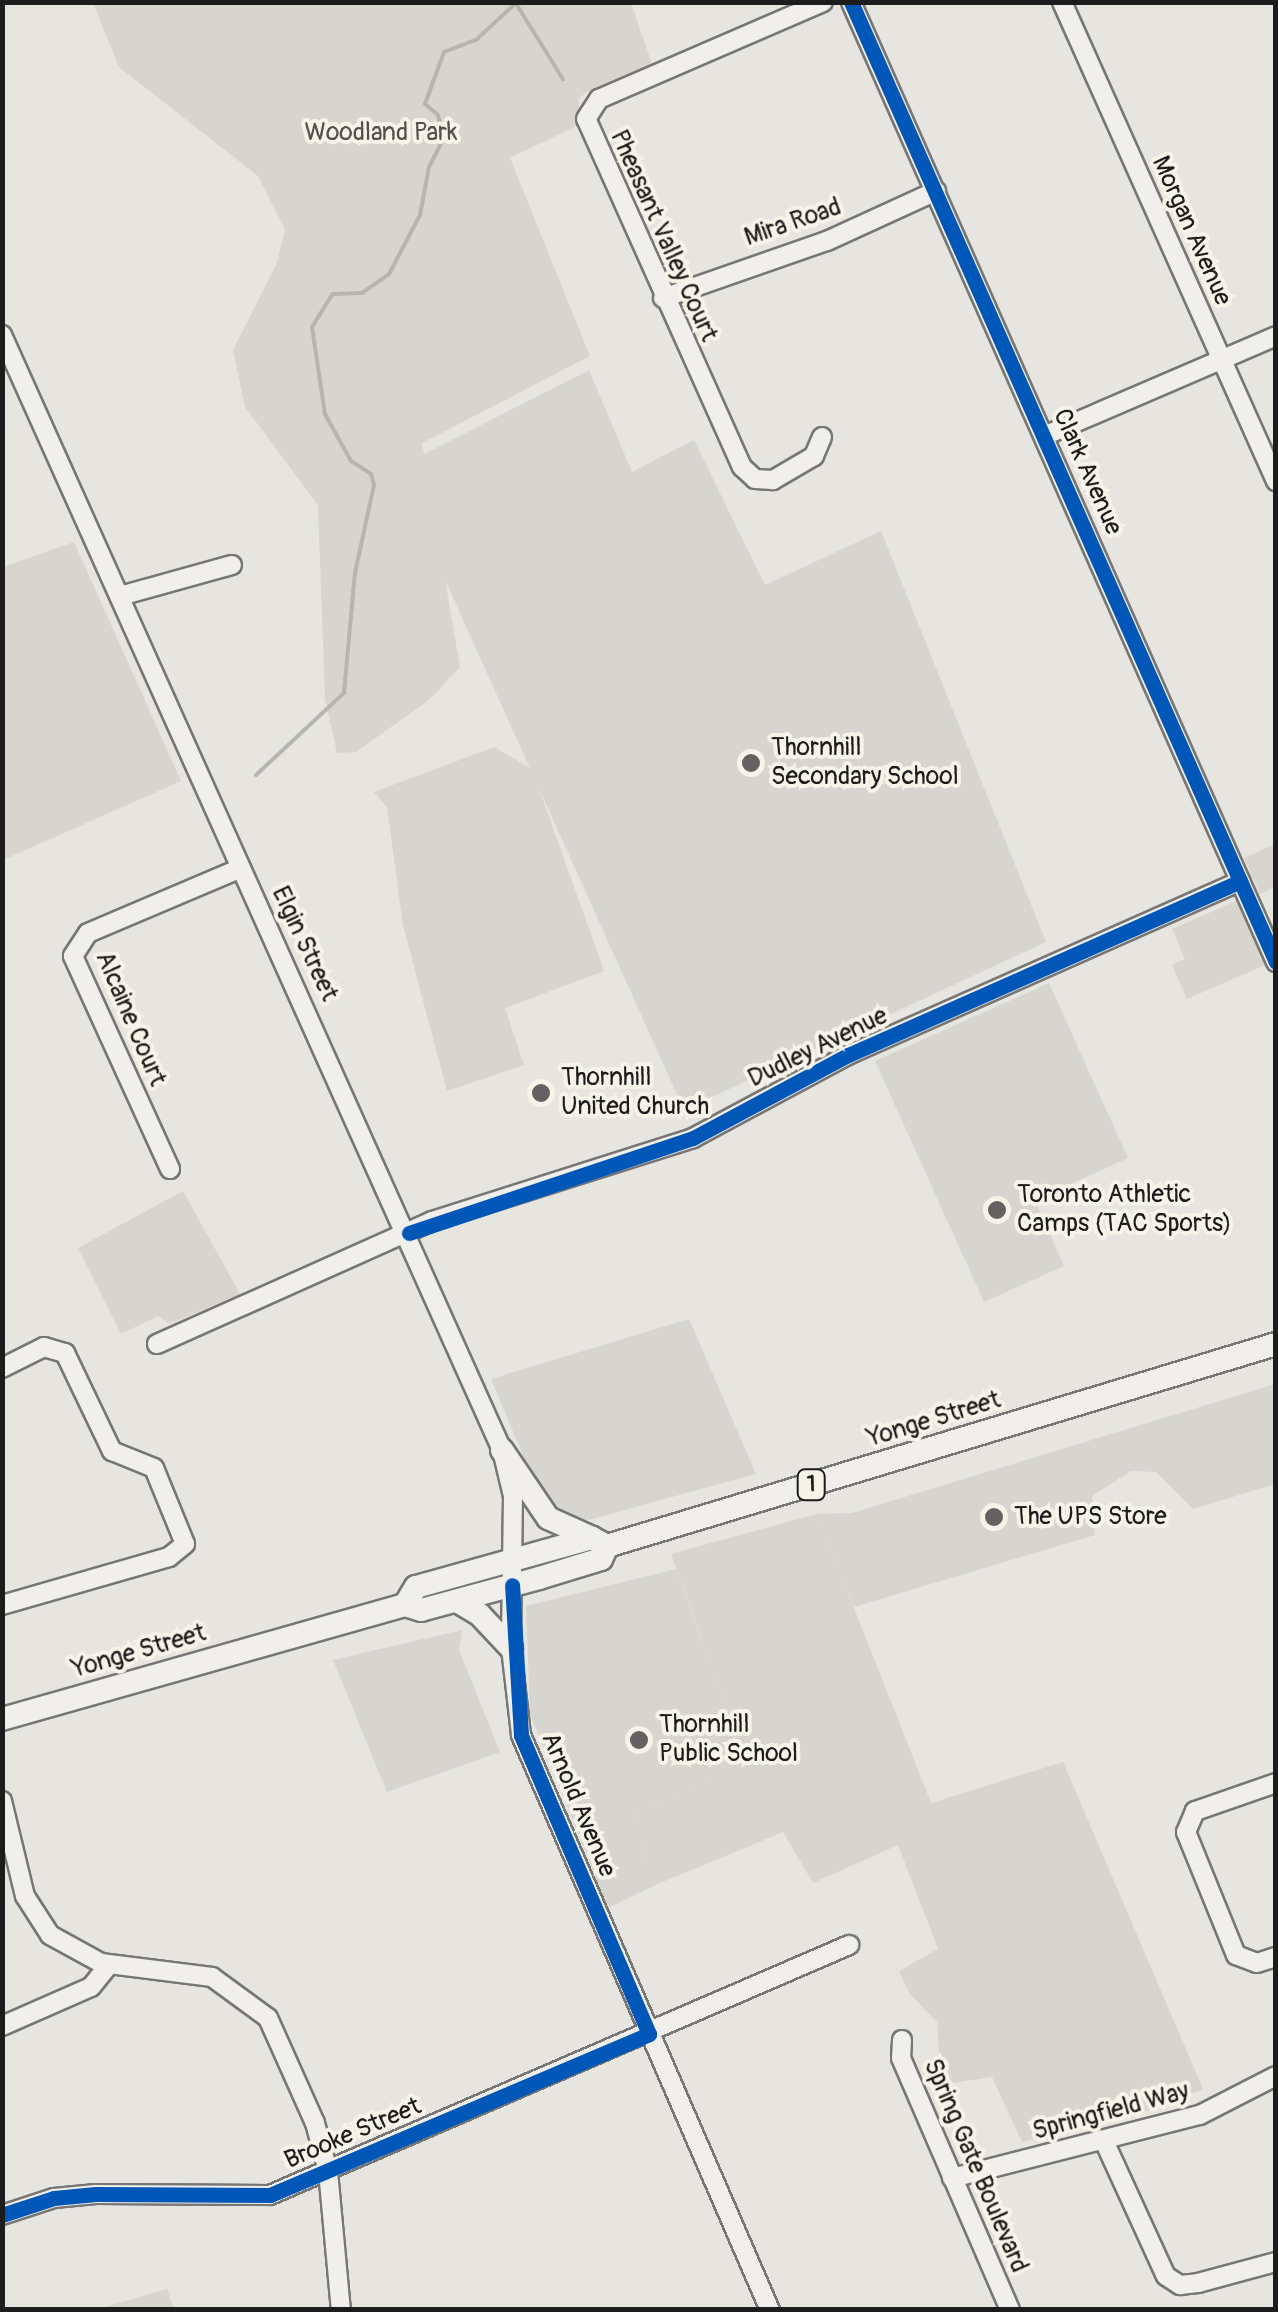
<!DOCTYPE html>
<html>
<head>
<meta charset="utf-8">
<style>
  body { margin:0 }
  #map { position:relative; width:1278px; height:2312px; overflow:hidden; background:#e6e5e0; font-family:Pangolin,sans-serif }
  div>[style] { position:absolute }
  [style*='--x'] { left:calc(var(--x)*1px); top:calc(var(--y)*1px); width:calc(var(--w)*1px); rotate:calc(var(--a)*1deg) }
  .built>* { inset:0; background:#d7d5cf }
  .green>* { inset:0; background:#d8d5ce }
  .stream>* { height:4px; margin:-2px; padding:0 2px; transform-origin:2px; border-radius:2px; background:#b7b5af }
  .roads { filter:drop-shadow(2px 0 #777674) drop-shadow(-2px 0 #777674) drop-shadow(0 2px #777674) drop-shadow(0 -2px #777674) }
  .minor>* { height:18px; margin:-9px; padding:0 9px; transform-origin:9px; border-radius:9px; background:#f0efeb }
  .major>* { height:22px; margin:-11px; padding:0 11px; transform-origin:11px; border-radius:11px; background:#f0efeb }
  .cycleway>* { height:15px; margin:-7.5px; padding:0 7.5px; transform-origin:7.5px; border-radius:7.5px; background:#0057b8 }
  .dots>* { width:28px; height:28px; translate:-50% -50%; box-sizing:border-box; border:5px solid #f7f3e8; border-radius:50% }
  span { translate:-50% -50%; white-space:nowrap; text-align:center; line-height:1.15; -webkit-text-stroke:8px #f7f3e8; paint-order:stroke }
  .shield-label span { padding:2px 8px; background:#f7f3e8; border:2px solid; border-radius:8px; -webkit-text-stroke-width:0 }
  .shield-label { font-size:22px; color:#1c1c1c; font-weight:700 }
  .park-label { font-size:25px; color:#51504d }
  .street-label { font-size:25px; color:#1c1c1c }
  .poi-label { font-size:25px; color:#1c1c1c }
  .left { translate:0 -50%; text-align:left }
  .frame { position:absolute; inset:0; border:5px solid #1c1c1c; pointer-events:none }
</style>
</head>
<body>
<div id="map">
  <div class="built">
    <div style="clip-path:polygon(589px 370px,632px 472px,694px 440px,765px 585px,881px 531px,1046px 942px,684px 1110px,395px 469px)"></div>
    <div style="clip-path:polygon(1049px 983px,1128px 1158px,1035px 1200px,1064px 1266px,984px 1302px,875px 1061px)"></div>
    <div style="clip-path:polygon(689px 1319px,756px 1474px,570px 1525px,544px 1505px,491px 1379px)"></div>
    <div style="clip-path:polygon(1275px 1384px,1275px 1484px,1193px 1509px,1156px 1472px,1131px 1471px,1092px 1496px,1095px 1535px,854px 1607px,817px 1514px,852px 1513px)"></div>
    <div style="clip-path:polygon(676px 1569px,747px 1765px,636px 1813px,653px 1886px,608px 1908px,530px 1714px,526px 1606px)"></div>
    <div style="clip-path:polygon(462px 1630px,459px 1650px,500px 1752px,387px 1792px,333px 1660px)"></div>
  </div>
  <div class="green">
    <div style="clip-path:polygon(93px 3px,631px 3px,652px 64px,586px 92px,579px 99px,578px 125px,510px 158px,590px 356px,422px 443px,425px 458px,541px 410px,574px 494px,458px 541px,425px 462px,460px 667px,429px 700px,356px 752px,337px 753px,325px 699px,318px 505px,245px 407px,233px 350px,277px 263px,285px 229px,258px 176px,119px 67px)"></div>
    <div style="clip-path:polygon(661px 484px,702px 579px,526px 655px,485px 560px)"></div>
    <div style="clip-path:polygon(74px 542px,181px 781px,3px 860px,3px 567px)"></div>
    <div style="clip-path:polygon(751px 599px,798px 706px,613px 787px,566px 680px)"></div>
    <div style="clip-path:polygon(923px 728px,941px 769px,920px 778px,902px 737px)"></div>
    <div style="clip-path:polygon(494px 747px,532px 769px,604px 971px,505px 1008px,524px 1065px,447px 1091px,403px 925px,387px 807px,374px 792px)"></div>
    <div style="clip-path:polygon(1275px 844px,1275px 887px,1260px 894px,1244px 858px)"></div>
    <div style="clip-path:polygon(1236px 901px,1265px 965px,1187px 999px,1172px 965px,1185px 959px,1172px 929px)"></div>
    <div style="clip-path:polygon(183px 1191px,240px 1294px,169px 1324px,158px 1316px,121px 1334px,78px 1248px)"></div>
    <div style="clip-path:polygon(817px 1514px,931px 1803px,1063px 1762px,1203px 2089px,1135px 2116px,1022px 2142px,992px 2077px,941px 2085px,937px 2022px,910px 1994px,899px 1971px,938px 1949px,898px 1845px,813px 1883px,783px 1832px,653px 1886px,636px 1813px,747px 1765px,671px 1554px)"></div>
    <div style="clip-path:polygon(693px 1744px,710px 1774px,680px 1787px,666px 1755px)"></div>
    <div style="clip-path:polygon(167px 2289px,174px 2309px,98px 2309px)"></div>
  </div>
  <div class="stream">
    <div style="--x:515;--y:2;--w:91;--a:58.1"></div>
    <div style="--x:256;--y:775;--w:120;--a:-43"></div>
    <div style="--x:344;--y:693;--w:121;--a:-84.8"></div>
    <div style="--x:355;--y:573;--w:90;--a:-77.8"></div>
    <div style="--x:374;--y:485;--w:11;--a:-105"></div>
    <div style="--x:371;--y:474;--w:24;--a:-147"></div>
    <div style="--x:351;--y:461;--w:54;--a:-119"></div>
    <div style="--x:325;--y:414;--w:88;--a:-98.5"></div>
    <div style="--x:312;--y:327;--w:39;--a:-58"></div>
    <div style="--x:333;--y:294;--w:29;--a:-2"></div>
    <div style="--x:362;--y:293;--w:33;--a:-35"></div>
    <div style="--x:389;--y:274;--w:67;--a:-62.3"></div>
    <div style="--x:420;--y:215;--w:49;--a:-79.4"></div>
    <div style="--x:429;--y:167;--w:33;--a:-63"></div>
    <div style="--x:444;--y:138;--w:24;--a:-105"></div>
    <div style="--x:438;--y:115;--w:17;--a:-140"></div>
    <div style="--x:425;--y:104;--w:55;--a:-69.9"></div>
    <div style="--x:444;--y:52;--w:34;--a:-21"></div>
    <div style="--x:476;--y:40;--w:54;--a:-42.8"></div>
  </div>
  <div class="roads">
    <div class="minor">
      <div style="--x:851;--y:2;--w:1050;--a:66.12"></div>
      <div style="--x:1062;--y:2;--w:525;--a:65.93"></div>
      <div style="--x:663;--y:298;--w:174;--a:-19.2"></div>
      <div style="--x:827;--y:241;--w:120;--a:-24.6"></div>
      <div style="--x:2;--y:335;--w:1222;--a:65.85"></div>
      <div style="--x:502;--y:1450;--w:47;--a:76.6"></div>
      <div style="--x:513;--y:1496;--w:152;--a:90.8"></div>
      <div style="--x:511;--y:1648;--w:88;--a:83.4"></div>
      <div style="--x:521;--y:1735;--w:627;--a:66.59"></div>
      <div style="--x:1044;--y:436;--w:253;--a:-23.3"></div>
      <div style="--x:822;--y:437;--w:21;--a:113"></div>
      <div style="--x:814;--y:456;--w:48;--a:149.7"></div>
      <div style="--x:773;--y:480;--w:18;--a:-177"></div>
      <div style="--x:755;--y:479;--w:18;--a:-137"></div>
      <div style="--x:742;--y:467;--w:381;--a:-114.1"></div>
      <div style="--x:586;--y:119;--w:24;--a:-57"></div>
      <div style="--x:599;--y:99;--w:244;--a:-23.4"></div>
      <div style="--x:120;--y:596;--w:116;--a:-15.5"></div>
      <div style="--x:170;--y:1169;--w:234;--a:-114.5"></div>
      <div style="--x:73;--y:956;--w:27;--a:-57"></div>
      <div style="--x:88;--y:933;--w:166;--a:-23"></div>
      <div style="--x:157;--y:1344;--w:301;--a:-24.1"></div>
      <div style="--x:432;--y:1221;--w:274;--a:-17.6"></div>
      <div style="--x:693;--y:1138;--w:176;--a:-28.2"></div>
      <div style="--x:848;--y:1055;--w:429;--a:-23.9"></div>
      <div style="--x:2;--y:1368;--w:47;--a:-26.6"></div>
      <div style="--x:44;--y:1347;--w:22;--a:16"></div>
      <div style="--x:65;--y:1353;--w:109;--a:64.4"></div>
      <div style="--x:112;--y:1451;--w:45;--a:22"></div>
      <div style="--x:154;--y:1468;--w:82;--a:67.8"></div>
      <div style="--x:185;--y:1544;--w:21;--a:141"></div>
      <div style="--x:169;--y:1557;--w:174;--a:164"></div>
      <div style="--x:1276;--y:1783;--w:86;--a:160.9"></div>
      <div style="--x:1195;--y:1811;--w:23;--a:113"></div>
      <div style="--x:1186;--y:1832;--w:133;--a:67.9"></div>
      <div style="--x:1236;--y:1955;--w:22;--a:21"></div>
      <div style="--x:1257;--y:1963;--w:20;--a:-18"></div>
      <div style="--x:2;--y:1801;--w:98;--a:76.4"></div>
      <div style="--x:25;--y:1896;--w:46;--a:57.3"></div>
      <div style="--x:50;--y:1935;--w:58;--a:28.8"></div>
      <div style="--x:101;--y:1963;--w:112;--a:7.2"></div>
      <div style="--x:212;--y:1977;--w:69;--a:36.2"></div>
      <div style="--x:268;--y:2018;--w:115;--a:65.9"></div>
      <div style="--x:315;--y:2123;--w:50;--a:74.8"></div>
      <div style="--x:328;--y:2171;--w:140;--a:84.7"></div>
      <div style="--x:2;--y:2026;--w:97;--a:-23.7"></div>
      <div style="--x:91;--y:1987;--w:28;--a:-51"></div>
      <div style="--x:902;--y:2040;--w:18;--a:93"></div>
      <div style="--x:901;--y:2058;--w:275;--a:66.6"></div>
      <div style="--x:1105;--y:2143;--w:146;--a:65.4"></div>
      <div style="--x:1166;--y:2276;--w:17;--a:33"></div>
      <div style="--x:1180;--y:2285;--w:18;--a:-6"></div>
      <div style="--x:1198;--y:2283;--w:81;--a:-15.1"></div>
      <div style="--x:952;--y:2178;--w:256;--a:-14.3"></div>
      <div style="--x:1200;--y:2115;--w:85;--a:-27.2"></div>
      <div style="--x:2;--y:2215;--w:55;--a:-18.1"></div>
      <div style="--x:54;--y:2198;--w:42;--a:-5.4"></div>
      <div style="--x:96;--y:2194;--w:174;--a:0.3"></div>
      <div style="--x:270;--y:2195;--w:631;--a:-23.35"></div>
    </div>
    <div class="major">
      <div style="--x:502;--y:1450;--w:82;--a:55.9"></div>
      <div style="--x:548;--y:1518;--w:48;--a:24.4"></div>
      <div style="--x:457;--y:1601;--w:26;--a:31"></div>
      <div style="--x:479;--y:1614;--w:47;--a:46.7"></div>
      <div style="--x:405;--y:1605;--w:21;--a:-59"></div>
      <div style="--x:416;--y:1587;--w:183;--a:-15.6"></div>
      <div style="--x:592;--y:1538;--w:17;--a:28"></div>
      <div style="--x:607;--y:1546;--w:699;--a:-16.8"></div>
      <div style="--x:2;--y:1719;--w:419;--a:-15.8"></div>
      <div style="--x:405;--y:1605;--w:17;--a:17"></div>
      <div style="--x:421;--y:1610;--w:122;--a:-15.2"></div>
      <div style="--x:539;--y:1578;--w:65;--a:-17"></div>
      <div style="--x:601;--y:1559;--w:14;--a:-65"></div>
    </div>
  </div>
  <div class="cycleway">
    <div style="--x:851;--y:2;--w:1050;--a:66.12"></div>
    <div style="--x:409;--y:1233;--w:299;--a:-18.5"></div>
    <div style="--x:693;--y:1138;--w:176;--a:-28.2"></div>
    <div style="--x:848;--y:1055;--w:429;--a:-23.9"></div>
    <div style="--x:2;--y:2215;--w:55;--a:-18.1"></div>
    <div style="--x:54;--y:2198;--w:42;--a:-5.4"></div>
    <div style="--x:96;--y:2194;--w:174;--a:0.3"></div>
    <div style="--x:270;--y:2195;--w:412;--a:-23"></div>
    <div style="--x:649;--y:2034;--w:325;--a:-113.2"></div>
    <div style="--x:521;--y:1735;--w:150;--a:-93.4"></div>
  </div>
  <div class="dots">
    <div style="left:751px;top:763px;background:#636261"></div>
    <div style="left:541px;top:1093px;background:#636261"></div>
    <div style="left:997px;top:1210px;background:#636261"></div>
    <div style="left:994px;top:1517px;background:#636261"></div>
    <div style="left:639px;top:1740px;background:#636261"></div>
  </div>
  <div class="shield-label">
    <span style="left:811px;top:1485px">1</span>
  </div>
  <div class="park-label">
    <span style="left:381px;top:133px">Woodland Park</span>
  </div>
  <div class="street-label">
    <span style="left:793px;top:223px;rotate:-19deg">Mira Road</span>
    <span style="left:1191px;top:231px;rotate:66deg">Morgan Avenue</span>
    <span style="left:663px;top:236px;rotate:66deg">Pheasant Valley Court</span>
    <span style="left:1087px;top:472px;rotate:66deg">Clark Avenue</span>
    <span style="left:304px;top:944px;rotate:65deg">Elgin Street</span>
    <span style="left:130px;top:1019px;rotate:67deg">Alcaine Court</span>
    <span style="left:818px;top:1048px;rotate:-26deg">Dudley Avenue</span>
    <span style="left:934px;top:1420px;rotate:-17deg">Yonge Street</span>
    <span style="left:139px;top:1652px;rotate:-16deg">Yonge Street</span>
    <span style="left:578px;top:1805px;rotate:67deg">Arnold Avenue</span>
    <span style="left:1111px;top:2112px;rotate:-15deg">Springfield Way</span>
    <span style="left:353px;top:2134px;rotate:-23deg">Brooke Street</span>
    <span style="left:975px;top:2166px;rotate:67deg">Spring Gate Boulevard</span>
  </div>
  <div class="poi-label">
    <span class="left" style="left:771px;top:763px">Thornhill<br>Secondary School</span>
    <span class="left" style="left:561px;top:1093px">Thornhill<br>United Church</span>
    <span class="left" style="left:1017px;top:1210px">Toronto Athletic<br>Camps (TAC Sports)</span>
    <span class="left" style="left:1014px;top:1517px">The UPS Store</span>
    <span class="left" style="left:659px;top:1740px">Thornhill<br>Public School</span>
  </div>
  <div class="frame"></div>
</div>
</body>
</html>
